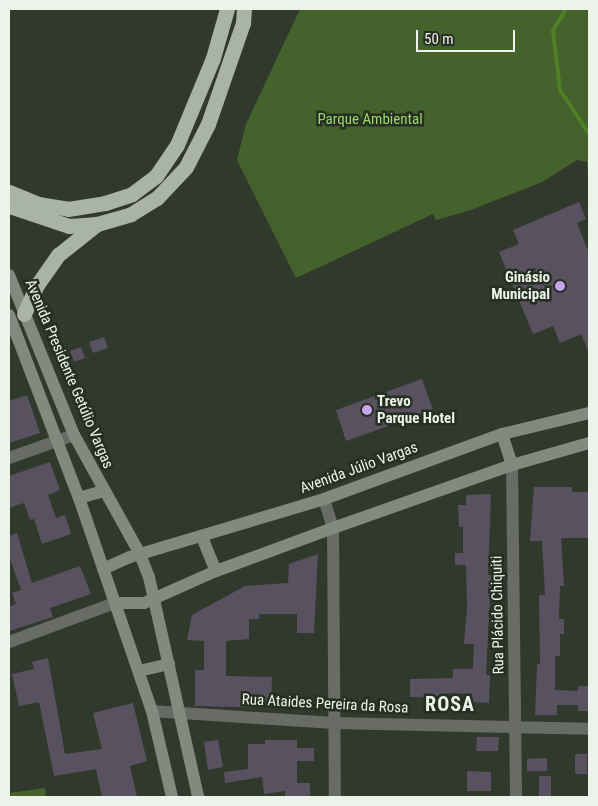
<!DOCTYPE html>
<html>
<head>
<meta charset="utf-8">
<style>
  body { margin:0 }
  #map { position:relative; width:598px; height:806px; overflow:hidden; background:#31392c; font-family:"Roboto Condensed",sans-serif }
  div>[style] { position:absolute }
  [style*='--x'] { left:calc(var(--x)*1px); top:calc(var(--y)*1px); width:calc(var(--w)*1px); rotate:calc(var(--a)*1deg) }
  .green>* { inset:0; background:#43622c }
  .stream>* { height:4px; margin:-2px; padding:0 2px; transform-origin:2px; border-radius:2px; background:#507f28 }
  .building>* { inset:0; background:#585260 }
  .street>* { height:12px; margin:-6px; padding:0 6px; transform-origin:6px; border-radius:6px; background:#686c65 }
  .secondary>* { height:12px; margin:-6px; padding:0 6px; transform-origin:6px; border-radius:6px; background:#83897f }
  .highway>* { height:15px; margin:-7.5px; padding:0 7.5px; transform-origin:7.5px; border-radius:7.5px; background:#aab4a4 }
  .dots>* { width:14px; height:14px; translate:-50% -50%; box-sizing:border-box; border:2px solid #272f22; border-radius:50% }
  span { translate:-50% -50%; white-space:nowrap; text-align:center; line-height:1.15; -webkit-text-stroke:5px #272f22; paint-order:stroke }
  .park-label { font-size:15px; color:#99d869 }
  .poi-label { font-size:15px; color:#edf3ea; font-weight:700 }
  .right { translate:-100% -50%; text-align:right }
  .left { translate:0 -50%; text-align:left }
  .street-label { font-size:15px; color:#edf3ea }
  .district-label { font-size:20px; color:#edf3ea; font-weight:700; letter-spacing:1px }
  .frame { position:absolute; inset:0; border:10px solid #edf3ea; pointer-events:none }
  .scale { position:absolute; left:416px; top:30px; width:99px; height:22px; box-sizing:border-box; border:2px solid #edf3ea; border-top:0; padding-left:6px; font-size:15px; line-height:18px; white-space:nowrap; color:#edf3ea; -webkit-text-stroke:4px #272f22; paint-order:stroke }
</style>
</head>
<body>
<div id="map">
  <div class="green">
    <div style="clip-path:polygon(300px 9px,589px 9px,589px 190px,587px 162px,577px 160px,542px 182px,471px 210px,436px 220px,433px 214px,296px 278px,237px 160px,246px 124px)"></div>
    <div style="clip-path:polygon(45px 788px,46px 797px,9px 797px,9px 793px)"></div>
  </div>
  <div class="stream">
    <div style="--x:566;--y:9;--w:26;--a:121"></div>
    <div style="--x:553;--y:31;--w:59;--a:83.2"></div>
    <div style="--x:560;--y:90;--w:53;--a:56.6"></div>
  </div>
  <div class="building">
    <div style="clip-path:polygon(579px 202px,586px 219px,577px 223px,589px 253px,589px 353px,581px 334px,560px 343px,553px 326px,533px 334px,499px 252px,519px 244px,513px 230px)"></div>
    <div style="clip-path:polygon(104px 337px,108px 348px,93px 353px,89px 342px)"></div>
    <div style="clip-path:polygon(81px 347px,85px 358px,74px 362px,70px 351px)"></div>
    <div style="clip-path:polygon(422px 379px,433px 410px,346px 441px,336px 410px)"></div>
    <div style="clip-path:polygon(27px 395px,40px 433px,9px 443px,9px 401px)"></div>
    <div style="clip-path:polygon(50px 462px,60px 490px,48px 495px,56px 518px,65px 515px,71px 534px,42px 544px,34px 519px,30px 520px,24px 503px,9px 508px,9px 476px)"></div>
    <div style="clip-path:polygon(534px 487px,572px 487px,572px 492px,589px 492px,589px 538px,561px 538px,564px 586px,560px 586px,559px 619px,564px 619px,564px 634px,560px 634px,560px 656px,555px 656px,555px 690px,578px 691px,578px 686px,589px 686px,589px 711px,578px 711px,578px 705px,557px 705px,557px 715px,535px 715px,537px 664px,540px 664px,539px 595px,545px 595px,542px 541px,530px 541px)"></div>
    <div style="clip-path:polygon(491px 494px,488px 575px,494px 575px,495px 596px,490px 597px,486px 675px,490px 675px,489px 703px,471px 702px,472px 694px,447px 693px,447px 698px,410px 697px,410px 679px,453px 678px,453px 669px,473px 669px,474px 644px,464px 644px,467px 608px,466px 565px,455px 565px,455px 553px,463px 553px,463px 527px,459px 527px,458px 505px,466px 505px,466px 495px)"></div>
    <div style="clip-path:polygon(17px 533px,32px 583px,80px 566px,91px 594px,50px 608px,53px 617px,9px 631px,9px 607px,16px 604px,12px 593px,21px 590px,9px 556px,9px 536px)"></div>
    <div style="clip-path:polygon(318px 554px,314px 633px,297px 633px,297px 614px,259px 614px,259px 619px,249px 619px,249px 639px,226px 641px,226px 676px,272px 677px,271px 708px,195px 706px,195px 670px,204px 670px,204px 641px,187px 640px,192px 615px,245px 586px,288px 583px,289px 564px)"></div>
    <div style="clip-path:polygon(48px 658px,65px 754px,102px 749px,93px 713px,133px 703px,147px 761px,130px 766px,137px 797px,102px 797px,96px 769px,54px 776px,39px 702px,19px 706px,12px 674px,34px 669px,32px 662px)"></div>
    <div style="clip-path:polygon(477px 737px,499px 737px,498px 751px,476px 751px)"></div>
    <div style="clip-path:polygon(218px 740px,223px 767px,208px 770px,204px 742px)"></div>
    <div style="clip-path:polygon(265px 740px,297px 740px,297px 748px,314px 748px,314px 761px,297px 761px,297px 783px,310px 783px,310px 797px,285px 797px,285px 791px,264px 794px,262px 777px,225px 783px,224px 772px,248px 769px,248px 744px,265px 744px)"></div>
    <div style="clip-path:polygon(575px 754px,587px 754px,587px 774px,575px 774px)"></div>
    <div style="clip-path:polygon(547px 758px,547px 771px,527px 771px,527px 759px)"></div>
    <div style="clip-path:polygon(467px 771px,491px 772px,491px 791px,467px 791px)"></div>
    <div style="clip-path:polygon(539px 776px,551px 776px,551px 797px,539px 797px)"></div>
  </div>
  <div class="street">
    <div style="--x:9;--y:458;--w:69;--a:-19.5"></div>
    <div style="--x:512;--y:465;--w:332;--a:89.3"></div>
    <div style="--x:324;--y:499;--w:30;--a:73"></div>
    <div style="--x:333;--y:528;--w:269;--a:89.6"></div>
    <div style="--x:9;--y:642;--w:113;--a:-20.2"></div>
    <div style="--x:152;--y:711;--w:182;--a:3.8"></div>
    <div style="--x:334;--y:723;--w:255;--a:1.3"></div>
  </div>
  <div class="secondary">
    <div style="--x:9;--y:275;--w:173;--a:67.9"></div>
    <div style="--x:74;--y:435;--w:136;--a:61"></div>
    <div style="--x:140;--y:554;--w:25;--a:69"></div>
    <div style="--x:149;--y:577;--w:225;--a:77.4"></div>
    <div style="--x:9;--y:315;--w:196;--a:69.1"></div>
    <div style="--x:79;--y:498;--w:225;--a:71.1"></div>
    <div style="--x:152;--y:711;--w:88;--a:76.9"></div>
    <div style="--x:502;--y:434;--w:33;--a:72"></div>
    <div style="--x:79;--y:498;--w:25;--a:-16"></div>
    <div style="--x:202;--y:537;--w:37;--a:68"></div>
    <div style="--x:103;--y:569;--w:30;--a:-24"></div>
    <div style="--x:130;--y:557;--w:202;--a:-16.6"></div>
    <div style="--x:324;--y:499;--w:189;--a:-20.1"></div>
    <div style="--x:502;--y:434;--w:89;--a:-13.6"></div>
    <div style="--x:115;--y:603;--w:29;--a:0"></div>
    <div style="--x:144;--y:603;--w:79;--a:-24"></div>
    <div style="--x:216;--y:571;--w:125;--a:-20.2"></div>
    <div style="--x:333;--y:528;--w:190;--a:-19.4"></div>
    <div style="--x:512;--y:465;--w:80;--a:-15.9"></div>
    <div style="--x:139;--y:671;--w:31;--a:-13"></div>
  </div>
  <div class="highway">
    <div style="--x:9;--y:192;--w:31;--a:22"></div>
    <div style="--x:38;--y:204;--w:30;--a:9"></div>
    <div style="--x:68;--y:209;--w:37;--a:-9"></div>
    <div style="--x:105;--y:203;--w:28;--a:-18"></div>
    <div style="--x:132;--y:194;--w:30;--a:-37"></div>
    <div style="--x:156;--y:176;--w:37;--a:-56"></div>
    <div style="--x:177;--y:145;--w:94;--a:-67.5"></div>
    <div style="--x:213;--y:58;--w:51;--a:-74.1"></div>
    <div style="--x:9;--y:206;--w:63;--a:18.4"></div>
    <div style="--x:69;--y:226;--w:28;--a:-4"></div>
    <div style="--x:24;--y:314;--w:32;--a:-66"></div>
    <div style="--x:37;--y:285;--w:37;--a:-55"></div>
    <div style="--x:58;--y:255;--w:50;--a:-38.5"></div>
    <div style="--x:97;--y:224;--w:35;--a:-16"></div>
    <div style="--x:131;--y:214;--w:31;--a:-32"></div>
    <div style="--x:157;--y:198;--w:42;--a:-46.9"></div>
    <div style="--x:186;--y:167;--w:48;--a:-62.9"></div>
    <div style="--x:208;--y:124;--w:107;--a:-70.9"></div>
    <div style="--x:243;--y:23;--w:14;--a:-86"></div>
  </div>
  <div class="dots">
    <div style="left:560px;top:286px;background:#c8a5ee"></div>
    <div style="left:367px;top:410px;background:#c8a5ee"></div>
  </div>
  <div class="park-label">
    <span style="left:370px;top:120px">Parque Ambiental</span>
  </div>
  <div class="poi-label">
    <span class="right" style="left:550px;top:286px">Ginásio<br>Municipal</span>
    <span class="left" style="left:377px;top:410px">Trevo<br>Parque Hotel</span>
  </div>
  <div class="street-label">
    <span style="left:69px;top:374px;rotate:67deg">Avenida Presidente Getúlio Vargas</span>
    <span style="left:359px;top:468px;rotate:-20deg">Avenida Júlio Vargas</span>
    <span style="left:498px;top:615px;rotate:-91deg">Rua Plácido Chiquiti</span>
    <span style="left:325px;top:704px;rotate:3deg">Rua Ataides Pereira da Rosa</span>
  </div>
  <div class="district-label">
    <span style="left:450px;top:704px">ROSA</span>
  </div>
  <div class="frame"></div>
  <div class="scale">50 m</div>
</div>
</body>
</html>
